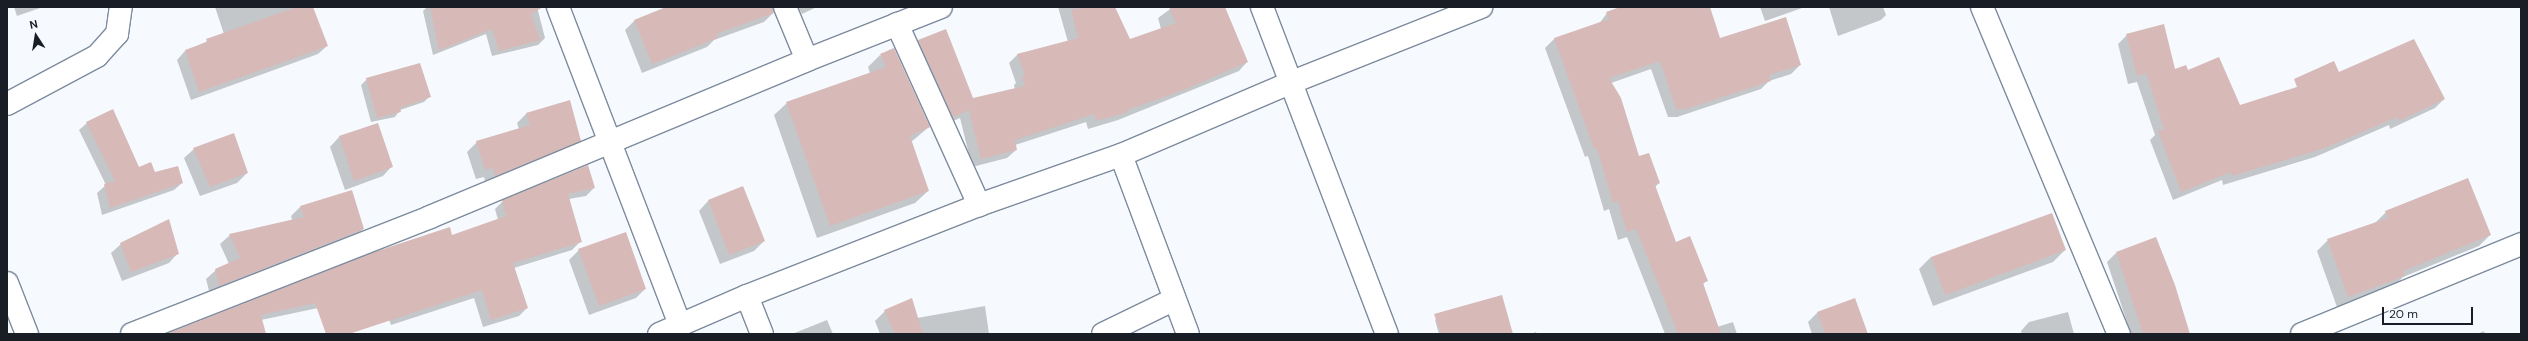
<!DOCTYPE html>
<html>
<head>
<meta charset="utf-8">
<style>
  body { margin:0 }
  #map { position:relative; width:2528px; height:341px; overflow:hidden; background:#f6f9fd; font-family:"DM Sans",sans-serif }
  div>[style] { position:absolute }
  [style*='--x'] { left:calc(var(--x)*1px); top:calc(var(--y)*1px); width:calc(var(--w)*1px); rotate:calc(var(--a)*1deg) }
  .shadow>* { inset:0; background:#0003 }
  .building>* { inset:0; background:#d7b9b8 }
  .roads { filter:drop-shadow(1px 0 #7d8b9e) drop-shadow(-1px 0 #7d8b9e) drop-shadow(0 1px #7d8b9e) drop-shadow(0 -1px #7d8b9e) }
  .minor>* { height:22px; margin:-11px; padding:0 11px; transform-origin:11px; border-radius:11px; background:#fff }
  span { translate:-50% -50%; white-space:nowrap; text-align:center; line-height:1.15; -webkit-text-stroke:3.5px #f6f9fd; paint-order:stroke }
  .frame { position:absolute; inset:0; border:8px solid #191e26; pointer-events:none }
  .north { position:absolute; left:16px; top:16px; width:40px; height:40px; -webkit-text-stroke:3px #f6f9fd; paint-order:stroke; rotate:348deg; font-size:11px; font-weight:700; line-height:16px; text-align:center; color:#191e26 }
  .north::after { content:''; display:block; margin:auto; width:14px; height:18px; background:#191e26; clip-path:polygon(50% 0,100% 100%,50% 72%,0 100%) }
  .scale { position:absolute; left:2382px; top:307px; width:91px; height:18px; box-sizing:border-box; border:2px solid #191e26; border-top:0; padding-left:5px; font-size:12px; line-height:14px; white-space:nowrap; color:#191e26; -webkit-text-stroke:3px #f6f9fd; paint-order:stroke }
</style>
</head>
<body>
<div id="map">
  <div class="shadow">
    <div style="clip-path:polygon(14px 7px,43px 7px,17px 16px)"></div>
    <div style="clip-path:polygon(215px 7px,312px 7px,327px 46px,318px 54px,191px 100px,177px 60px,185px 51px,224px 34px)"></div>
    <div style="clip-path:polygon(427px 7px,537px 7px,545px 38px,538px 45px,492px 56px,486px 34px,433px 55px,423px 11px)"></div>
    <div style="clip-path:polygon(669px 7px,772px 7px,773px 13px,764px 22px,714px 40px,707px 47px,642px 73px,625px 30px,634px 21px)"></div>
    <div style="clip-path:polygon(784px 7px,817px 7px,802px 14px,799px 9px,788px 13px)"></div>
    <div style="clip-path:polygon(1058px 7px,1114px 7px,1129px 40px,1161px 29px,1158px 18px,1173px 7px,1224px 7px,1247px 62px,1239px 71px,1118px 120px,1088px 129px,1086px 122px,1015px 145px,1016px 150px,1007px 158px,972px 167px,960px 118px,944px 125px,910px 49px,918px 40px,973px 100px,1015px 90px,1014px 85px,1016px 83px,1009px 63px,1018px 54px,1068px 42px)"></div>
    <div style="clip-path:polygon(1623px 7px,1709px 7px,1719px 39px,1800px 65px,1791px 74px,1769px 81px,1761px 89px,1677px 117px,1668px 117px,1651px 69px,1611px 83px,1639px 158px,1659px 183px,1655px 187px,1675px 243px,1707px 280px,1703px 284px,1717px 327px,1733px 322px,1737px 334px,1665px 334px,1627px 237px,1618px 240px,1609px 209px,1604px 211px,1588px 156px,1585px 157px,1545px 48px,1554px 39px,1599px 24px,1607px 13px)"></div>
    <div style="clip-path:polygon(1760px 7px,1805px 7px,1765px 21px)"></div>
    <div style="clip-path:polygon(1829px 7px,1883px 7px,1886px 15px,1881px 20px,1838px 36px)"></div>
    <div style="clip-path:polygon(2127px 35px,2175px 70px,2187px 71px,2239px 107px,2444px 99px,2435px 108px,2390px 129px,2389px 125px,2315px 157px,2223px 185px,2222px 180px,2173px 200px,2150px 140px,2155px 135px,2137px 82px,2128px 84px,2118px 44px)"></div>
    <div style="clip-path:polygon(880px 55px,929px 127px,911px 142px,928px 191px,915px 203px,817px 238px,774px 115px,787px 103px,870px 73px,868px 67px)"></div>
    <div style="clip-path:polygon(367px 79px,429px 97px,424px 102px,400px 110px,395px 117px,371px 122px,361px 85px)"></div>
    <div style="clip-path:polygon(527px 113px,580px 140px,570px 150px,486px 185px,484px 177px,476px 179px,467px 152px,477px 142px,519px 129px,517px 123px)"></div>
    <div style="clip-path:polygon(87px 123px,139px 168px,182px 183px,174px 190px,102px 215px,97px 193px,106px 185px,79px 130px)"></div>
    <div style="clip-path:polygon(339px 137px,392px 166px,383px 176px,345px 190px,330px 147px)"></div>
    <div style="clip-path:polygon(194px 149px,247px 173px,237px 183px,200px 196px,184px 158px)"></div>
    <div style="clip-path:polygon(594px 188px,586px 196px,569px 199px,580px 242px,572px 250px,514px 268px,527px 308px,519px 316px,483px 327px,474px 298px,391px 325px,387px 314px,437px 283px,261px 320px,265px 334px,172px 334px,498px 220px,495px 209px,503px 201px)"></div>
    <div style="clip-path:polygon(743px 188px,764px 241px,754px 251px,720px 264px,699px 211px,708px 201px)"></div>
    <div style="clip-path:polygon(301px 206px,363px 229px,353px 239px,210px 295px,206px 279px,216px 270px,229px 264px,220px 244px,230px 235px,292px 220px,291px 216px)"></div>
    <div style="clip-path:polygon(2386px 212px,2490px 235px,2479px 246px,2403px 277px,2393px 287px,2337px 307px,2317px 251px,2328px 240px,2375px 223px)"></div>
    <div style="clip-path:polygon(121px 244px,178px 253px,169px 263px,122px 281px,111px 253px)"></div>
    <div style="clip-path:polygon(579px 250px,645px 289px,636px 298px,589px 315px,569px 260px)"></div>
    <div style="clip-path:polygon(2065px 250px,2053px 262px,1933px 306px,1919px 269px,1931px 257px)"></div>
    <div style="clip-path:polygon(2116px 253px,2189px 334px,2131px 334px,2107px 262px)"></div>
    <div style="clip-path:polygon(985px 306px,989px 334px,880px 334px,875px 321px,885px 311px,917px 318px)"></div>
    <div style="clip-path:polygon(2068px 312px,2074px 334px,2022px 334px,2021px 331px,2029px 322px)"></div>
    <div style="clip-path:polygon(1443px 313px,1512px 334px,1439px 334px,1435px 320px)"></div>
    <div style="clip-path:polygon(1817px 313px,1867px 334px,1812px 334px,1808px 322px)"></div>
    <div style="clip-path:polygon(827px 320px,833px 334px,792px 334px)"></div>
    <div style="clip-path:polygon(2484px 331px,2485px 334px,2477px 334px)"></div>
    <div style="clip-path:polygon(1536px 332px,1537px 334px,1530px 334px)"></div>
  </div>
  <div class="building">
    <div style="clip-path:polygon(297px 7px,313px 7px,328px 46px,199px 92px,185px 50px,207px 42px,206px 39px)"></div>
    <div style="clip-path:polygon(430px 7px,543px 7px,531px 14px,540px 40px,499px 51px,492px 29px,439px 50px)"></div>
    <div style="clip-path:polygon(666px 7px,773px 7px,774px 13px,716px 34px,718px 38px,652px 64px,634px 20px)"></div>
    <div style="clip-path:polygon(1086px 7px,1115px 7px,1130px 39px,1176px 23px,1169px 7px,1225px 7px,1248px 62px,1181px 91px,1127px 110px,1128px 112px,1096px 121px,1094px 114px,1015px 140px,1017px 150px,981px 159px,969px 110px,953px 117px,918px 40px,946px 29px,973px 98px,1025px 86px,1022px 76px,1025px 75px,1017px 54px,1078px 38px,1071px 10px)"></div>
    <div style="clip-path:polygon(1620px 7px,1710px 7px,1720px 38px,1786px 17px,1801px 65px,1769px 75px,1771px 81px,1686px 109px,1676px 109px,1660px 61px,1609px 78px,1621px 98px,1639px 156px,1649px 153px,1660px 183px,1655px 185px,1676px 242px,1690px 236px,1708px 281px,1703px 283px,1721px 334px,1678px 334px,1636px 229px,1627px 232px,1618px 201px,1613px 203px,1597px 148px,1594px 149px,1554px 38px,1609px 19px,1606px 12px)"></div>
    <div style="clip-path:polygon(2164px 24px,2175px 69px,2186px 65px,2188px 70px,2219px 57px,2240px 105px,2297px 87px,2294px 79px,2334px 61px,2339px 72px,2414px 39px,2445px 99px,2399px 121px,2397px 117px,2325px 148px,2232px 176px,2231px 172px,2181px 192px,2158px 131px,2164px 129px,2146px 73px,2137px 76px,2126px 34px)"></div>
    <div style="clip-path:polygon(894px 48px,930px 127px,910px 136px,929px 191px,830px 226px,786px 102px,886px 67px,880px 54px)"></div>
    <div style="clip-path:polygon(420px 63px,431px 97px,400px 108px,401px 112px,377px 118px,366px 78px)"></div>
    <div style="clip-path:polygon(570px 100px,581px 141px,495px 176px,493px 168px,485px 170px,476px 141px,530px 125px,526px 113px)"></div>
    <div style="clip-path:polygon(113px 109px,139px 167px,151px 162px,155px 172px,178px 166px,183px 183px,110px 208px,104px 184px,115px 181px,86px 122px)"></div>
    <div style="clip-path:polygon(378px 123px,393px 167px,354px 181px,339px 136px)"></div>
    <div style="clip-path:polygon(234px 133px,248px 173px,210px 187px,193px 148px)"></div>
    <div style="clip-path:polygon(588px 165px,595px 188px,568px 194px,582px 242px,513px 263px,528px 308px,491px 320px,482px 290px,349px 334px,326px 334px,315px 303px,261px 315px,266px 334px,166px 334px,371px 253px,450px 227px,452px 235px,506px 216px,502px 200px)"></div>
    <div style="clip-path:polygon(2468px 178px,2491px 235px,2403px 271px,2405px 276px,2348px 297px,2327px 239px,2388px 218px,2385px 211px)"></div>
    <div style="clip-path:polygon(743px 186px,765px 241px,729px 255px,708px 200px)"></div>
    <div style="clip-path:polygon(352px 190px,364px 229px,219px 286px,215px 269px,240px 258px,229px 234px,304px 217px,300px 206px)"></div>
    <div style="clip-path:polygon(2052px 213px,2066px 250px,1945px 295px,1931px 257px)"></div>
    <div style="clip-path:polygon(169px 219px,179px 254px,131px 272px,120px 243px)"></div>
    <div style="clip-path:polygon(626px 232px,646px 289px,599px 306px,578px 249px)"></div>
    <div style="clip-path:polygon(2156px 237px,2175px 285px,2190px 334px,2143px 334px,2116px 252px)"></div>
    <div style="clip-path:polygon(1502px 295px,1513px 334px,1441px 334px,1434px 314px)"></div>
    <div style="clip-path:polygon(912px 298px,923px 334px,895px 334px,884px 310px)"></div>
    <div style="clip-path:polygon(1855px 298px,1868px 334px,1825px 334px,1817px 312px)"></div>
  </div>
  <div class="roads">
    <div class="minor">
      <div style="--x:558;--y:7;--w:341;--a:69"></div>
      <div style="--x:785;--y:7;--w:57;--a:67.5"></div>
      <div style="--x:1262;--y:7;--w:350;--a:69.1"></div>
      <div style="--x:1982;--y:7;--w:355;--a:67.3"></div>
      <div style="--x:897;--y:24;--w:199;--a:65.6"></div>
      <div style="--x:7;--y:104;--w:102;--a:-28.1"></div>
      <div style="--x:97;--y:56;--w:30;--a:-48"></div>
      <div style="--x:117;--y:34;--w:27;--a:-82"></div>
      <div style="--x:1121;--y:155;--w:191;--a:69.5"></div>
      <div style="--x:7;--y:283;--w:55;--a:68.6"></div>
      <div style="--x:747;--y:296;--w:41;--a:68.5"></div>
      <div style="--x:132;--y:334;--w:320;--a:-21.4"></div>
      <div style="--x:430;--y:217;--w:408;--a:-22.6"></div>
      <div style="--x:807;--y:60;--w:144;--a:-21.6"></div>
      <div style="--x:659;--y:334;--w:96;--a:-23.4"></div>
      <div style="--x:747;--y:296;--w:249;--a:-21.4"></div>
      <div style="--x:979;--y:205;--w:151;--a:-19.4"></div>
      <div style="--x:1121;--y:155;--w:184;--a:-23.1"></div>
      <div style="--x:1290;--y:83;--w:206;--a:-21.7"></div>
      <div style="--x:1103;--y:334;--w:78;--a:-25.9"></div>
      <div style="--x:2302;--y:334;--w:237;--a:-22.3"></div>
    </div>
  </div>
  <div class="frame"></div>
  <div class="north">N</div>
  <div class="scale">20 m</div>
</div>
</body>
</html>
